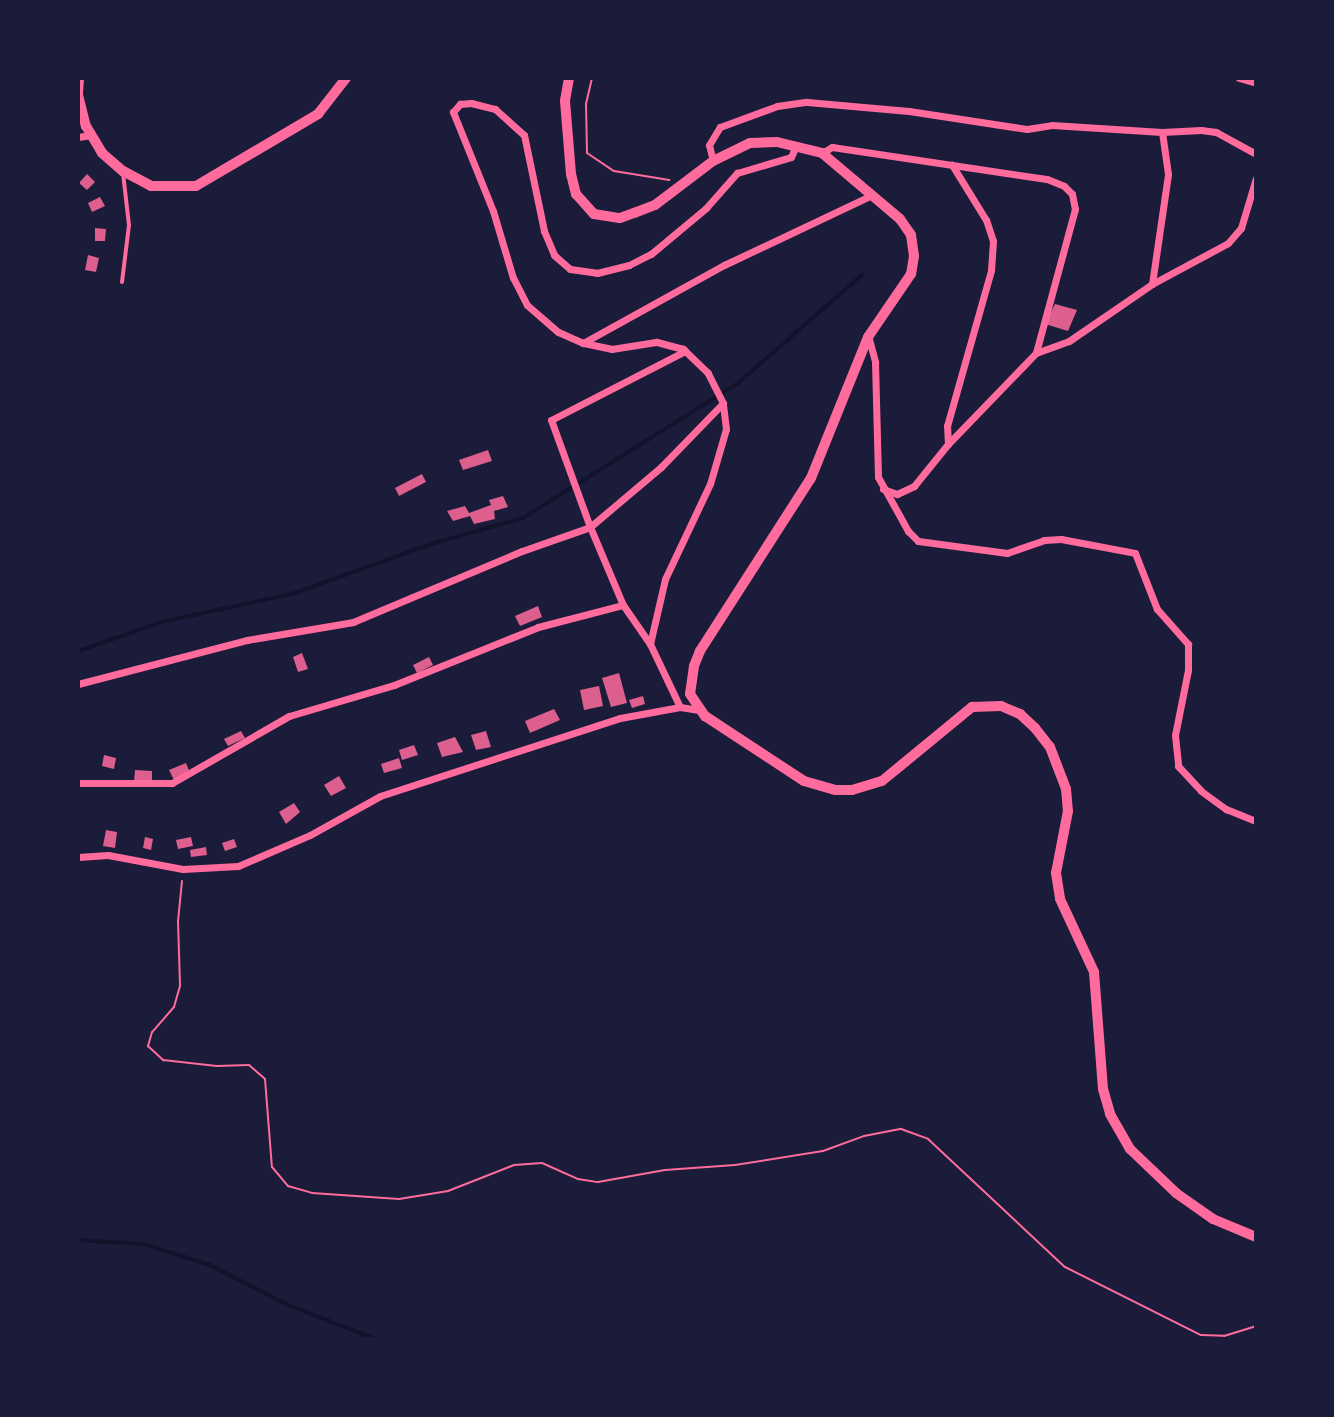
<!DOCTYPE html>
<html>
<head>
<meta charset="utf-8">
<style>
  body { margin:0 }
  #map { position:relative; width:1334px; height:1417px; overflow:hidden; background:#1b1b3a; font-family:Cabin,sans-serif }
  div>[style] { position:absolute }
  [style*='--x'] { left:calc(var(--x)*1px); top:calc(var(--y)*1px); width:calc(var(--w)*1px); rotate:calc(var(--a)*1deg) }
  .stream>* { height:4px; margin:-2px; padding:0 2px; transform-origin:2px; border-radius:2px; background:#12122b }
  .building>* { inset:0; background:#dd5f8e }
  .path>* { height:2px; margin:-1px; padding:0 1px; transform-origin:1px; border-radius:1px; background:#ff6b9d }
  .service>* { height:4px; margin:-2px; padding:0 2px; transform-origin:2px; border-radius:2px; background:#ff6b9d }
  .minor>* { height:7px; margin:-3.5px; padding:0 3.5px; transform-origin:3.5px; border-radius:3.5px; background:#ff6b9d }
  .secondary>* { height:10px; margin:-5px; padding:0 5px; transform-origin:5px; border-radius:5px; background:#ff6b9d }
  span { translate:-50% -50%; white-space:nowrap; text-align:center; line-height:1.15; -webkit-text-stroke:6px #1b1b3a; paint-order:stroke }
  .frame { position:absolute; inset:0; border:80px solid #1b1b3a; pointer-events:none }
</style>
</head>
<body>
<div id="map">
  <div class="stream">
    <div style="--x:78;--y:651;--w:89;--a:-19"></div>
    <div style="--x:162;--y:622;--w:136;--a:-12.3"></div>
    <div style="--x:295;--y:593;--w:145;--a:-19.8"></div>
    <div style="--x:431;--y:544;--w:96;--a:-15.8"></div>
    <div style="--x:523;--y:518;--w:252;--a:-32.1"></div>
    <div style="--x:737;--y:384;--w:167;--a:-41.1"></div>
    <div style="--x:78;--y:1240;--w:66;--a:3.5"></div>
    <div style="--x:144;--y:1244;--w:69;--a:17.7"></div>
    <div style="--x:210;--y:1265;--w:85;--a:27.2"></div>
    <div style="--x:286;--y:1304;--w:96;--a:21.5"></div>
  </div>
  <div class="building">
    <div style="clip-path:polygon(87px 174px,95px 182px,87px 190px,79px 183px)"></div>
    <div style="clip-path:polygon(100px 197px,105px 206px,92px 212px,88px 203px)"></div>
    <div style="clip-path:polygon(95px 228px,106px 229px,105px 241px,95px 241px)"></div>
    <div style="clip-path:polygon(88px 255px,99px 258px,96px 272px,85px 270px)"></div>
    <div style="clip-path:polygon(1055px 304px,1077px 310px,1068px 331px,1045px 324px)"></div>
    <div style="clip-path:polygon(488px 450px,492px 461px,463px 470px,459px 460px)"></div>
    <div style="clip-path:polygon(422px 474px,426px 482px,399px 496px,395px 488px)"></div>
    <div style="clip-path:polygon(503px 496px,508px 507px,494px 511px,495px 519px,474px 524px,470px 516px,453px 521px,447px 511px,465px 506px,469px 513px,491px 505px,489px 500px)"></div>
    <div style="clip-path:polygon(538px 606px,542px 617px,520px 626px,515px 616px)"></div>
    <div style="clip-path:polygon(302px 653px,308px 669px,298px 672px,293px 657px)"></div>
    <div style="clip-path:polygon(429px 657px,433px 665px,417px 673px,413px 665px)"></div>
    <div style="clip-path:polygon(619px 673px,627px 703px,611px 707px,602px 678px)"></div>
    <div style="clip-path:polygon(599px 686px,603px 706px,584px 710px,580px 690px)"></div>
    <div style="clip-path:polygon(643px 696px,645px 704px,632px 708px,629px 700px)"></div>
    <div style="clip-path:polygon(554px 709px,560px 720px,530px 733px,525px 721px)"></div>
    <div style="clip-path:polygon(241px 731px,245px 738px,228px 746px,224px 739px)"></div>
    <div style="clip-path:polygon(486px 731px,491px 747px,476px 750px,471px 735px)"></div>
    <div style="clip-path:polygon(455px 737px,463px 752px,442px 757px,437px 743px)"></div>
    <div style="clip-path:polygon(414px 745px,418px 755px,402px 760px,399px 750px)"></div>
    <div style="clip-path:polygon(104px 755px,116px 758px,114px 769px,102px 766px)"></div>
    <div style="clip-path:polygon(399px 758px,402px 768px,384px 773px,381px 764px)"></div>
    <div style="clip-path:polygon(186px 763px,190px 773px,174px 780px,169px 770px)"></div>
    <div style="clip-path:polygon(135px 770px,152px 771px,152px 783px,134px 782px)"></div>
    <div style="clip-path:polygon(339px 776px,346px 788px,331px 796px,324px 785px)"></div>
    <div style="clip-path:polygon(294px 803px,300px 812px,286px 824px,279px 812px)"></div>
    <div style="clip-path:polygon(106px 830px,117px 832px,115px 848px,103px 846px)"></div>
    <div style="clip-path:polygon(145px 837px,153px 839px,151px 850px,143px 848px)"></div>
    <div style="clip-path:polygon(191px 837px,193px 846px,178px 849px,176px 840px)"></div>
    <div style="clip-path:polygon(234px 839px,237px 847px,225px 851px,222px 843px)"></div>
    <div style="clip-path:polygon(206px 847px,207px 855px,191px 857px,190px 850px)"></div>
  </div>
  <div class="path">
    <div style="--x:592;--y:78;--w:27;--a:103"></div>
    <div style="--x:586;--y:104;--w:49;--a:88.8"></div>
    <div style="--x:587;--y:153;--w:32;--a:34"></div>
    <div style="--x:614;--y:171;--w:56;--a:9.3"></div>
    <div style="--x:182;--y:881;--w:40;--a:95.7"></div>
    <div style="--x:178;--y:921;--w:65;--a:88.2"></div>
    <div style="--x:180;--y:986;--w:22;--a:106"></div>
    <div style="--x:174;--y:1007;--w:33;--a:131"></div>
    <div style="--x:152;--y:1032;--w:15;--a:106"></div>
    <div style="--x:148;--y:1046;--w:21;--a:43"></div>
    <div style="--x:163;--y:1060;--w:54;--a:6.3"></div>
    <div style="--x:217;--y:1066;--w:32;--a:-2"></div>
    <div style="--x:249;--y:1065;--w:21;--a:41"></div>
    <div style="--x:265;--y:1079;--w:88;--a:85.5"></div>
    <div style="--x:272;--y:1167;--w:25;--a:50"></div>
    <div style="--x:288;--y:1186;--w:25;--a:16"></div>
    <div style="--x:312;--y:1193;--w:87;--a:3.9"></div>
    <div style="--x:399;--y:1199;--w:50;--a:-9.3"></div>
    <div style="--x:448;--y:1191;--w:71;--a:-21.5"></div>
    <div style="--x:514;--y:1165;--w:28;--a:-4"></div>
    <div style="--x:542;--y:1163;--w:39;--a:24"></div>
    <div style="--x:578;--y:1179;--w:20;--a:9"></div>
    <div style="--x:598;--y:1182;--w:68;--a:-10.2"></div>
    <div style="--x:665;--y:1170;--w:70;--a:-4.1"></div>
    <div style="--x:735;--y:1165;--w:89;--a:-9"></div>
    <div style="--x:823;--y:1151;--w:44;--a:-20.1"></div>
    <div style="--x:864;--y:1136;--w:38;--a:-11"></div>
    <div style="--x:901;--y:1129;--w:29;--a:20"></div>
    <div style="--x:928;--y:1139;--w:187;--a:43.1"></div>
    <div style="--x:1065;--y:1267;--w:152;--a:26.6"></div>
    <div style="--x:1201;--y:1335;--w:23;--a:2"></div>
    <div style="--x:1224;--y:1336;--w:34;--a:-17"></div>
  </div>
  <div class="service">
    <div style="--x:122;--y:282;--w:57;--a:-83"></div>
    <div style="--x:129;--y:225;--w:52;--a:-96.6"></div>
  </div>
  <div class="minor">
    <div style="--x:1239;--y:78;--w:18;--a:16"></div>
    <div style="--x:78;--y:137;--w:13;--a:-9"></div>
    <div style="--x:822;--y:153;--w:12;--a:-31"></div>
    <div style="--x:832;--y:147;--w:217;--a:8.5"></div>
    <div style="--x:1047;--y:179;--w:18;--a:22"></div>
    <div style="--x:1064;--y:186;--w:11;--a:45"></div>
    <div style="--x:1072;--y:194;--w:15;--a:79"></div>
    <div style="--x:1075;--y:209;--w:149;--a:105.2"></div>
    <div style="--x:713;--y:161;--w:16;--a:-104"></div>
    <div style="--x:709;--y:145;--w:21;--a:-59"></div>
    <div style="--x:720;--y:127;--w:61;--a:-20.2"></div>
    <div style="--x:777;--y:106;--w:30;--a:-8"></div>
    <div style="--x:807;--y:102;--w:102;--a:5"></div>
    <div style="--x:909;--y:111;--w:119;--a:8.7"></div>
    <div style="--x:1027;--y:129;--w:25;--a:-9"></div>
    <div style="--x:1052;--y:125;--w:110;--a:3.6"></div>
    <div style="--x:1162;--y:132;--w:39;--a:-3"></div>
    <div style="--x:1201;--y:130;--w:15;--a:8"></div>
    <div style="--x:1216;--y:132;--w:46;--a:28.8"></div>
    <div style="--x:1152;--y:284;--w:111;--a:-81.7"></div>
    <div style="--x:1168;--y:174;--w:42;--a:-98.1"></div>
    <div style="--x:869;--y:339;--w:24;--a:75"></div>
    <div style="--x:875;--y:362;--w:115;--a:88.5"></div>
    <div style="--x:878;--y:477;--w:62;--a:60.9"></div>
    <div style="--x:908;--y:531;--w:14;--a:45"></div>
    <div style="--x:918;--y:541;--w:90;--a:7.7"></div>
    <div style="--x:1007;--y:553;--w:39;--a:-19"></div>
    <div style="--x:1044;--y:540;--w:17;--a:-3"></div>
    <div style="--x:1061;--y:539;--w:75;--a:10.7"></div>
    <div style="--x:1135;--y:553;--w:60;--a:68.6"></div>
    <div style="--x:1157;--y:609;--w:47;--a:48.5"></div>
    <div style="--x:1188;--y:644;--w:26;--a:90"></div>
    <div style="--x:1188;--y:670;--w:66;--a:101.3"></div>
    <div style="--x:1175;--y:735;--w:31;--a:84"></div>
    <div style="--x:1178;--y:766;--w:34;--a:47"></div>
    <div style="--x:1201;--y:791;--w:31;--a:36"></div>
    <div style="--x:1226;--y:809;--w:32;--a:22"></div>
    <div style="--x:583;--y:343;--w:161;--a:-29"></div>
    <div style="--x:724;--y:265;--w:164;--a:-25.3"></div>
    <div style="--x:948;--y:444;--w:18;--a:-93"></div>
    <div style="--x:947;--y:426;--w:162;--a:-74.2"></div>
    <div style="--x:991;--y:270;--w:29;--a:-86"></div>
    <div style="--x:993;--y:241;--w:22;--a:-108"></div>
    <div style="--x:986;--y:220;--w:65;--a:-121.7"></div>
    <div style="--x:883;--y:489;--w:15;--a:20"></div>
    <div style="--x:897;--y:494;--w:19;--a:-25"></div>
    <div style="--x:914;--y:486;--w:54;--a:-51"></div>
    <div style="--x:948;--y:444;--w:127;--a:-46"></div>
    <div style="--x:1036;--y:353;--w:35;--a:-20"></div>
    <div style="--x:1069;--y:341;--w:101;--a:-34.5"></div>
    <div style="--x:1152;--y:284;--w:86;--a:-28.3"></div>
    <div style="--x:1228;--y:243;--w:20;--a:-49"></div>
    <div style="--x:1241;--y:228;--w:52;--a:-73.3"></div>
    <div style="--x:650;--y:644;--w:67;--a:-77"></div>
    <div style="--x:665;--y:579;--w:105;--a:-64.7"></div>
    <div style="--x:710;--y:484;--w:57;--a:-73.8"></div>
    <div style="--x:726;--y:429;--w:26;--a:-97"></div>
    <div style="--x:723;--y:403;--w:34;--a:-117"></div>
    <div style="--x:708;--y:373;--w:35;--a:-136"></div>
    <div style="--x:683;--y:349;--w:28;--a:-165"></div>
    <div style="--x:656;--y:342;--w:45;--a:171"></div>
    <div style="--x:612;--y:349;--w:30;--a:-168"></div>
    <div style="--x:583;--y:343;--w:27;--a:-156"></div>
    <div style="--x:558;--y:332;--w:41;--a:-138.9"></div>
    <div style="--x:527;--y:305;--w:30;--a:-117"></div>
    <div style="--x:513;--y:278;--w:70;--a:-106.6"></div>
    <div style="--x:493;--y:211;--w:107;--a:-112"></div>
    <div style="--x:453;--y:112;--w:11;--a:-49"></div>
    <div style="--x:460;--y:104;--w:11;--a:-5"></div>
    <div style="--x:471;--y:103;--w:25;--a:14"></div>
    <div style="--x:495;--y:109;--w:39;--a:42"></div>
    <div style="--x:524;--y:135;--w:98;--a:78.2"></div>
    <div style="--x:544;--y:231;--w:26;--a:67"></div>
    <div style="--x:554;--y:255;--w:21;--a:41"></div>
    <div style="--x:570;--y:269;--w:27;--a:8"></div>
    <div style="--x:597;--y:273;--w:33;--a:-14"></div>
    <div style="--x:629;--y:265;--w:25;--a:-27"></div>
    <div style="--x:651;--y:254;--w:72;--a:-39.9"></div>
    <div style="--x:706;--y:208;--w:47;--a:-48.5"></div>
    <div style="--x:737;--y:173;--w:56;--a:-16.5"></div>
    <div style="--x:791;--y:157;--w:12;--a:-66"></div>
    <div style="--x:78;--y:684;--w:175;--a:-14.6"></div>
    <div style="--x:247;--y:640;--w:108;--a:-9.6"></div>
    <div style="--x:353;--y:622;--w:183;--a:-22.8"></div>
    <div style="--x:522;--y:551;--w:72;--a:-19.4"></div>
    <div style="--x:590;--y:527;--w:93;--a:-40.2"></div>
    <div style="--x:661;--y:467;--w:89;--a:-45.9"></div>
    <div style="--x:680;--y:707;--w:70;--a:-115.5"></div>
    <div style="--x:650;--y:644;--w:47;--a:-124.7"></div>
    <div style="--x:623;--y:605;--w:85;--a:-112.9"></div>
    <div style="--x:590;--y:527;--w:114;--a:-110"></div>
    <div style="--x:551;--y:420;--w:151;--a:-27.2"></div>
    <div style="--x:78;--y:783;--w:94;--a:0"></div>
    <div style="--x:172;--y:783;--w:135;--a:-29.8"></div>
    <div style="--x:289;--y:716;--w:109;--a:-16.4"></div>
    <div style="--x:394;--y:685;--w:155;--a:-21.9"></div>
    <div style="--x:538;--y:627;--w:88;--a:-14.5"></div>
    <div style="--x:78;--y:857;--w:30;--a:-4"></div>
    <div style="--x:108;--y:855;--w:76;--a:10.6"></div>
    <div style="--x:183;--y:869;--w:55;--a:-3.1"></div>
    <div style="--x:238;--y:866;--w:78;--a:-23.3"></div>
    <div style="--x:310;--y:835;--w:80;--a:-29.1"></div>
    <div style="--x:380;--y:796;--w:252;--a:-18"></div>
    <div style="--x:620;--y:718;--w:61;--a:-10.4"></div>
    <div style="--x:680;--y:707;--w:19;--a:9"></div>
  </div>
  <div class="secondary">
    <div style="--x:569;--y:78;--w:23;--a:100"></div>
    <div style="--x:565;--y:101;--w:73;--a:85.3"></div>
    <div style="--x:571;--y:174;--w:21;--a:76"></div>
    <div style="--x:576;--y:194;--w:27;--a:48"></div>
    <div style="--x:594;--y:214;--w:26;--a:9"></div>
    <div style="--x:620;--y:218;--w:15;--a:-20"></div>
    <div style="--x:634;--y:213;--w:22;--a:-21"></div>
    <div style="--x:655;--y:205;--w:73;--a:-37.2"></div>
    <div style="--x:713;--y:161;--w:41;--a:-25.9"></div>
    <div style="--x:750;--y:143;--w:27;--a:-2"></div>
    <div style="--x:777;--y:142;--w:46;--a:13.7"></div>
    <div style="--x:822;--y:153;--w:102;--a:40.2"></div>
    <div style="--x:900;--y:219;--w:19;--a:55"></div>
    <div style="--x:911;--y:235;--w:21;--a:82"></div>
    <div style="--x:914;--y:256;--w:18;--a:99"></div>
    <div style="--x:911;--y:274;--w:76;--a:124.3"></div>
    <div style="--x:868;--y:337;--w:152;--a:112"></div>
    <div style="--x:811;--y:478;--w:206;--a:122.7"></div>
    <div style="--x:700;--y:651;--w:16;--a:112"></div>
    <div style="--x:694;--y:666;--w:28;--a:98"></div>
    <div style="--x:690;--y:694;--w:27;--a:56"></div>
    <div style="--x:705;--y:716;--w:118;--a:33.3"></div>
    <div style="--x:804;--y:781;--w:33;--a:16"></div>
    <div style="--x:836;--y:790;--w:16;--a:0"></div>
    <div style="--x:852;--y:790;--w:31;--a:-17"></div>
    <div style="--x:882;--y:781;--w:117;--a:-39.4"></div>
    <div style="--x:972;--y:707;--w:29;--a:-2"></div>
    <div style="--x:1001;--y:706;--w:21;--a:23"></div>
    <div style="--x:1020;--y:714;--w:21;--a:43"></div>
    <div style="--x:1035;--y:728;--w:24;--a:52"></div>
    <div style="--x:1050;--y:747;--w:45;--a:69.1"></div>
    <div style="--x:1066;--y:789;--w:22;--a:85"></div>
    <div style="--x:1068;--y:811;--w:63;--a:101"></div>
    <div style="--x:1056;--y:873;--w:26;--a:81"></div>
    <div style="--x:1060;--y:899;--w:81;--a:65"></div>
    <div style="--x:1094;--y:972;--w:117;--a:85.6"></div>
    <div style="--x:1103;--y:1089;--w:26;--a:74"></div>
    <div style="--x:1110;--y:1114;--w:40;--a:60.3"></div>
    <div style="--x:1130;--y:1149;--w:64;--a:43.7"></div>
    <div style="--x:1176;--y:1193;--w:45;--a:35.1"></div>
    <div style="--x:1213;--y:1219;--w:47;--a:22.7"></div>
    <div style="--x:78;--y:93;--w:15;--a:-86"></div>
    <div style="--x:78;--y:95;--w:32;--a:76"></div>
    <div style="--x:86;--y:126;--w:31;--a:59"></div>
    <div style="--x:102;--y:153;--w:28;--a:41"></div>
    <div style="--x:123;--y:171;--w:32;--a:28"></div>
    <div style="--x:151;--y:186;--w:45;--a:0"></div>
    <div style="--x:196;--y:186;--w:142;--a:-30.5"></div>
    <div style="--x:318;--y:114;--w:46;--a:-52.1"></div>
  </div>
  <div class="frame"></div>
</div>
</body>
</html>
